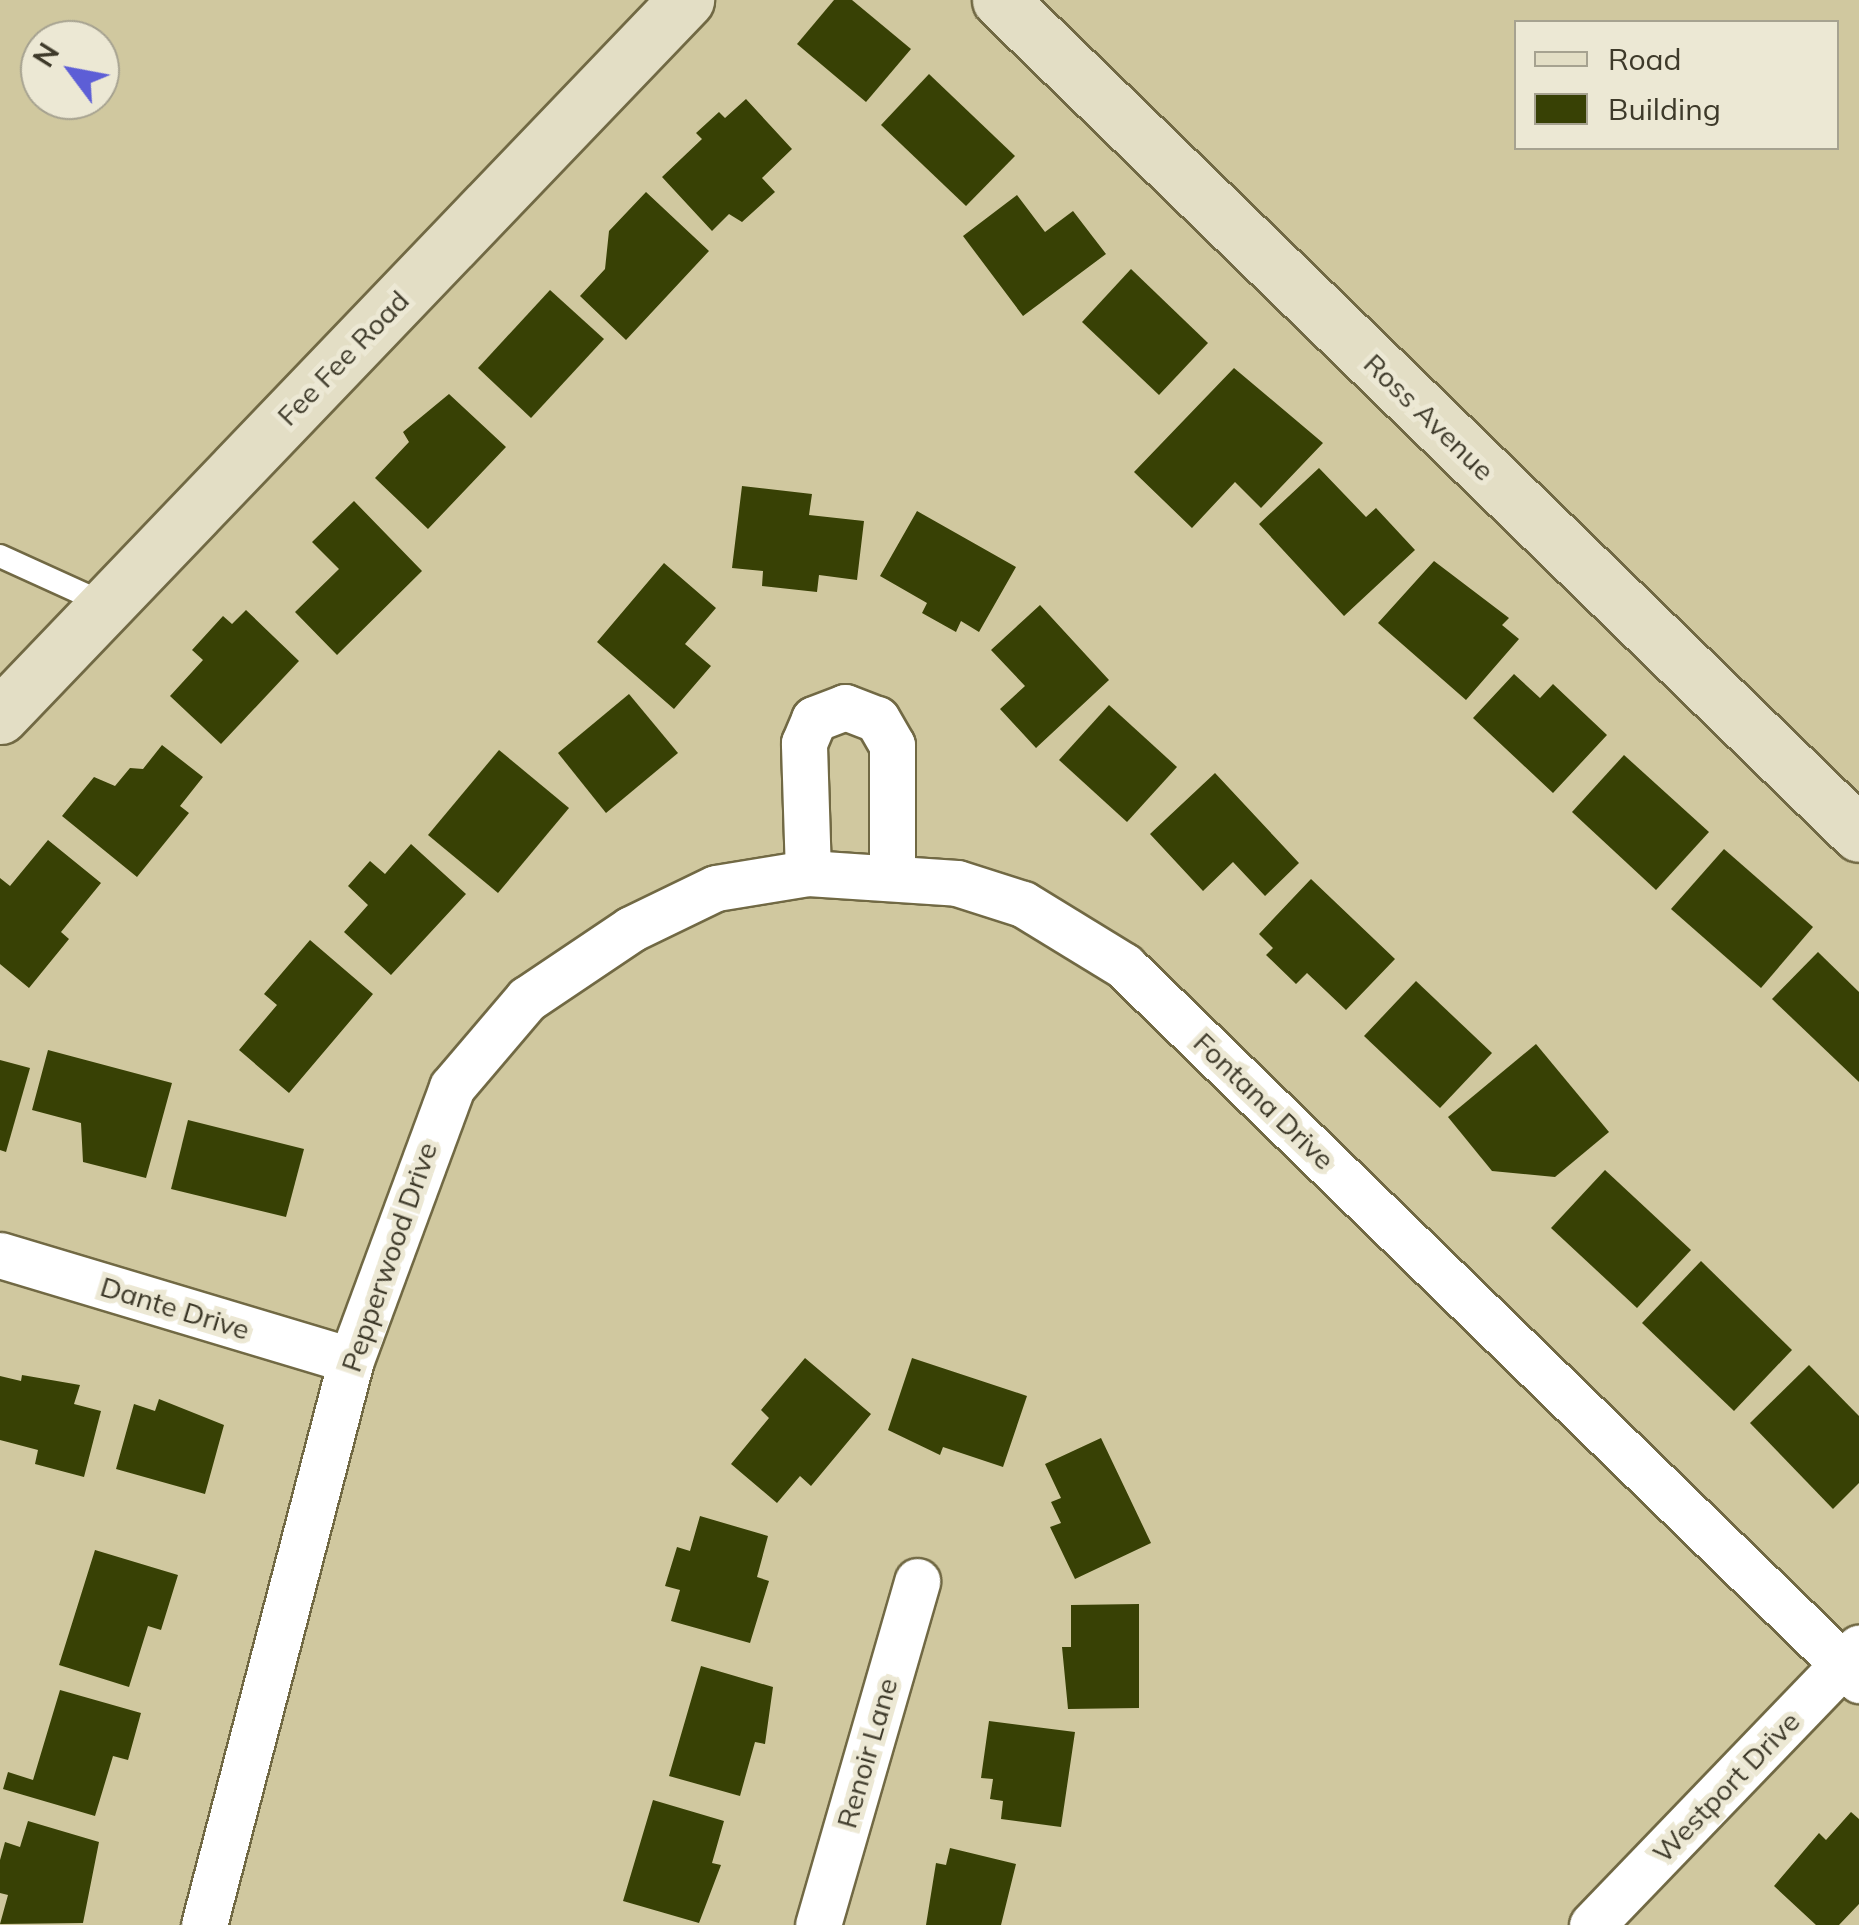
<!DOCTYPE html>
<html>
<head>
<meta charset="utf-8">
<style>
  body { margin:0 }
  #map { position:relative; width:1859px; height:1925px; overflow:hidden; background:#d0c89f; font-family:Mulish,sans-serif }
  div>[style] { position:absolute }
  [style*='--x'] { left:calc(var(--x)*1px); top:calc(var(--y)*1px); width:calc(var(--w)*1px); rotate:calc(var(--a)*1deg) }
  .building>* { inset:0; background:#384105 }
  .roads { filter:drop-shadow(2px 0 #716944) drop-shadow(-2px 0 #716944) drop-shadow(0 2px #716944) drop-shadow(0 -2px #716944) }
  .lane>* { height:22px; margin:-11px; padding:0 11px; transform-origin:11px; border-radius:11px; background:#fff }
  .street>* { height:45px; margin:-22.5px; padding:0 22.5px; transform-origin:22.5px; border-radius:22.5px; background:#fff }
  .secondary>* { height:55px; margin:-27.5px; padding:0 27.5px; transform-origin:27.5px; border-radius:27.5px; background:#e3dec5 }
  span { translate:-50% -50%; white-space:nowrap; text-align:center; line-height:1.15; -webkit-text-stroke:10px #ece8d4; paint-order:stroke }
  .street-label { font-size:28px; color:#3e3a2a }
  .legend { position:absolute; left:1514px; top:20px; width:325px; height:130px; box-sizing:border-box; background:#ece8d4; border:2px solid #a6a290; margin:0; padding:12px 18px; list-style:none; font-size:30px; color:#3e3a2a }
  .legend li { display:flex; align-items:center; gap:20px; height:50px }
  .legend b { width:50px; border:2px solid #a6a290 }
  .north { position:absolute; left:20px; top:20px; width:100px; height:100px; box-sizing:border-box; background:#ece8d4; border:2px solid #a6a290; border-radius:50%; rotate:302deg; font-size:28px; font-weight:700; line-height:40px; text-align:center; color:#3e3a2a }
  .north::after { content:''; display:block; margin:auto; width:35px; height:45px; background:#5d5ed6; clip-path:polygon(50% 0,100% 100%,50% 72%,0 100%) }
</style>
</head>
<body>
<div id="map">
  <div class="building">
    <div style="clip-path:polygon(834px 0,852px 0,911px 49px,866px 102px,797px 44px)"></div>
    <div style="clip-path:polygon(929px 74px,1015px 156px,966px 206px,881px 125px)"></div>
    <div style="clip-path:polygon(746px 99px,792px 149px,762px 178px,775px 192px,742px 222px,729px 214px,712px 231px,662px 177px,702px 139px,696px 133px,719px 112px,725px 118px)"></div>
    <div style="clip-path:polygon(646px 192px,709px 251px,626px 340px,580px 296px,605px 269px,609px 231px)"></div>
    <div style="clip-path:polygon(1017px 195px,1045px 232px,1073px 211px,1106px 254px,1023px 316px,963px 236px)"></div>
    <div style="clip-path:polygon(1131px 269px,1208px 343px,1159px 395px,1082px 322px)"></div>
    <div style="clip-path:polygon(550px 290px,604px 339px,531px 418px,478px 368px)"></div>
    <div style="clip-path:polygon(1234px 368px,1323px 443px,1261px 508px,1235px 482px,1192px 528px,1134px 472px)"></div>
    <div style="clip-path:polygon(449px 394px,506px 447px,428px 529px,375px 478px,409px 442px,403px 432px)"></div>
    <div style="clip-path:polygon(1319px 468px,1366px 517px,1376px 508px,1415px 550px,1344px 616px,1259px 524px)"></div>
    <div style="clip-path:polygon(742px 486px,812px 494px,809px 515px,864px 521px,857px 580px,819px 575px,817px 592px,762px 586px,763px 571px,732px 568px)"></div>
    <div style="clip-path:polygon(354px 501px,422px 571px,337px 655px,295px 612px,339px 569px,312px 542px)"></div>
    <div style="clip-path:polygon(917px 511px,1016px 567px,979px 632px,961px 621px,956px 632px,922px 613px,927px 603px,880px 576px)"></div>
    <div style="clip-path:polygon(1434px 561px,1509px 618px,1502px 625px,1519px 639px,1466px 700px,1378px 623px)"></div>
    <div style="clip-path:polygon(664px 563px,716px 608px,685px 644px,711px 666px,674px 709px,597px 642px)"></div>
    <div style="clip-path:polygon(1040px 605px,1109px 680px,1036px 748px,1000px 709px,1025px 686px,991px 650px)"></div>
    <div style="clip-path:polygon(246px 610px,299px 661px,221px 744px,170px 696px,203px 660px,192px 650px,223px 616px,232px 624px)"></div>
    <div style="clip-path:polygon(1514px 674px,1540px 698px,1553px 684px,1607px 735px,1553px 793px,1473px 718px)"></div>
    <div style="clip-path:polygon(629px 694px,678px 753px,606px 813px,558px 753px)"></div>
    <div style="clip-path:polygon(1109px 705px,1177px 767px,1127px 822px,1059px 760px)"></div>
    <div style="clip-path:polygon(162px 745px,203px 777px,180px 806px,189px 813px,137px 877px,62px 816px,94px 777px,115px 786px,130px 768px,143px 769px)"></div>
    <div style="clip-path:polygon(499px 750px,569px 808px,498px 893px,428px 835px)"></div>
    <div style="clip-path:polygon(1624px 755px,1709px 832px,1656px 890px,1572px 812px)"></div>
    <div style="clip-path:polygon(1215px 773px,1299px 863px,1265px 896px,1233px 862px,1203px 891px,1150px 834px)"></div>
    <div style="clip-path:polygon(48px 840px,101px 883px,61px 932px,69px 939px,29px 988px,0 964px,0 878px,10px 886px)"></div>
    <div style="clip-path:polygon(411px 844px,466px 894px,391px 975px,344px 932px,368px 905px,348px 886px,370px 861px,385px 874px)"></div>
    <div style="clip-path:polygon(1724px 849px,1813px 927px,1761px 988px,1671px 909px)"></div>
    <div style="clip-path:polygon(1311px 879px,1395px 959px,1346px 1010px,1307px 973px,1296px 984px,1266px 955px,1273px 948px,1259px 934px)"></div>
    <div style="clip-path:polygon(310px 940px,373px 994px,289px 1093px,239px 1050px,277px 1005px,264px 994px)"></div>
    <div style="clip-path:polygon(1818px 952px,1859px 992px,1859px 1082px,1772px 999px)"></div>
    <div style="clip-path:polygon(1416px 981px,1492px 1053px,1440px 1108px,1364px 1036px)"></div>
    <div style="clip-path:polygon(1536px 1044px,1609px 1132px,1555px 1177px,1492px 1171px,1448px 1117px)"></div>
    <div style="clip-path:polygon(48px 1050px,172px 1083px,146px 1178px,83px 1162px,81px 1123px,32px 1110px)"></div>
    <div style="clip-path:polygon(0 1060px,30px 1068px,6px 1152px,0 1150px)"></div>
    <div style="clip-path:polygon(188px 1120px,304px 1149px,286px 1217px,171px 1189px)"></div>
    <div style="clip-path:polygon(1605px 1170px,1691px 1250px,1637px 1308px,1551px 1228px)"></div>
    <div style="clip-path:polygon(1701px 1261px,1792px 1350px,1734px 1411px,1642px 1323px)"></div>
    <div style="clip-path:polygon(805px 1358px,871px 1414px,811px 1486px,800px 1476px,777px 1503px,731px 1464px,769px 1418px,761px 1410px)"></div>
    <div style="clip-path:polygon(912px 1358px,1027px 1396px,1003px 1467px,943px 1447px,940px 1455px,888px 1430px)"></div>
    <div style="clip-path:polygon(1809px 1365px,1859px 1416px,1859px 1483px,1833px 1509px,1750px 1423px)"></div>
    <div style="clip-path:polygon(22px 1375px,80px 1385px,74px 1404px,101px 1411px,84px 1477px,35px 1464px,38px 1450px,0 1440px,0 1376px,21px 1381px)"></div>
    <div style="clip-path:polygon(159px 1399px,224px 1425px,205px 1494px,116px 1469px,134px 1404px,155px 1411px)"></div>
    <div style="clip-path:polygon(1101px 1438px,1151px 1543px,1075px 1579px,1050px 1527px,1061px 1523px,1051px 1502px,1061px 1498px,1045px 1464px)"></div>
    <div style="clip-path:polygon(700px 1516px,768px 1536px,757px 1577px,769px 1581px,750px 1643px,671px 1621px,680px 1590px,665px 1586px,677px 1547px,690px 1551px)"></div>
    <div style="clip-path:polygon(95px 1550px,178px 1575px,161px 1630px,148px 1626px,129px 1687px,59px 1665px)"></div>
    <div style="clip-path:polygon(1139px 1604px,1139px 1708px,1068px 1709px,1062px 1647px,1071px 1647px,1071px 1605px)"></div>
    <div style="clip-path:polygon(701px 1666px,773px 1687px,765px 1744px,755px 1742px,740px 1796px,669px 1776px)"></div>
    <div style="clip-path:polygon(60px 1690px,141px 1713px,128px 1760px,113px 1756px,95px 1816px,3px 1789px,8px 1772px,33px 1780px)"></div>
    <div style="clip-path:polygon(989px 1721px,1075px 1732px,1061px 1827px,1001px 1819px,1003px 1801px,990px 1799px,993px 1779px,981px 1778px)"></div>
    <div style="clip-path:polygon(653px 1800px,724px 1821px,712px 1863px,721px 1865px,699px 1923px,623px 1901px)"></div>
    <div style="clip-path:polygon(1851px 1812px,1859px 1819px,1859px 1904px,1839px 1925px,1816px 1925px,1774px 1886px,1819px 1833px,1826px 1840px)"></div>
    <div style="clip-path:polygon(28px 1821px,99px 1842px,83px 1923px,0 1924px,8px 1895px,0 1893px,0 1860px,5px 1842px,20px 1847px)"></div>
    <div style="clip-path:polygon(950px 1848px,1016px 1864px,1001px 1925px,926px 1925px,936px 1863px,946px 1865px)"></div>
  </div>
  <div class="roads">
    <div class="lane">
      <div style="--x:0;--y:556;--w:116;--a:24.4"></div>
    </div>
    <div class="street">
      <div style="--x:808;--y:873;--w:130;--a:-91.8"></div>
      <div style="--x:804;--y:743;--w:26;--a:-67"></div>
      <div style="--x:814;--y:719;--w:33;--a:-21"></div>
      <div style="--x:845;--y:707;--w:34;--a:21"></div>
      <div style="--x:877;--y:719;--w:30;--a:60"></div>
      <div style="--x:892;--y:745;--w:129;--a:90"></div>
      <div style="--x:0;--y:1255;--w:366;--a:16.7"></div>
      <div style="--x:204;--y:1925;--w:584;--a:-75.42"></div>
      <div style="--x:351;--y:1360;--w:291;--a:-69.7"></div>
      <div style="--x:452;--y:1087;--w:116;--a:-49.6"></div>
      <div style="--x:527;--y:999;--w:125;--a:-33.9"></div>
      <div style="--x:631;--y:929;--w:94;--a:-25.8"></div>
      <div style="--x:716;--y:888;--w:93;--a:-9.3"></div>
      <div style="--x:808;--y:873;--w:149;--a:3.8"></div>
      <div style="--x:957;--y:883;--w:69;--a:17.7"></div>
      <div style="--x:1023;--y:904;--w:119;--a:31.5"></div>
      <div style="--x:1124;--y:966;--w:1025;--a:44.17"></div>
      <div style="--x:818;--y:1925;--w:358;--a:-73.9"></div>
      <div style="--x:1592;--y:1925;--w:385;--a:-46.1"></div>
    </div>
    <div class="secondary">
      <div style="--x:1000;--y:0;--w:1197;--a:44.15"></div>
      <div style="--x:0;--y:716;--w:992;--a:-46.23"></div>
    </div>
  </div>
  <div class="street-label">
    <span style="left:343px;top:358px;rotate:-46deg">Fee Fee Road</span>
    <span style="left:1429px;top:417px;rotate:44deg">Ross Avenue</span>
    <span style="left:1264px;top:1101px;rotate:44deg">Fontana Drive</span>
    <span style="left:389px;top:1257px;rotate:-71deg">Pepperwood Drive</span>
    <span style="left:175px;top:1308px;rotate:17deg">Dante Drive</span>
    <span style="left:867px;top:1753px;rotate:-74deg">Renoir Lane</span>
    <span style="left:1726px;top:1787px;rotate:-46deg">Westport Drive</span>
  </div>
  <ul class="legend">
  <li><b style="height:12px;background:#e3dec5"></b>Road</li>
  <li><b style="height:28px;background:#384105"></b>Building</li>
  </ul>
  <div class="north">N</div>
</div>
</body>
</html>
